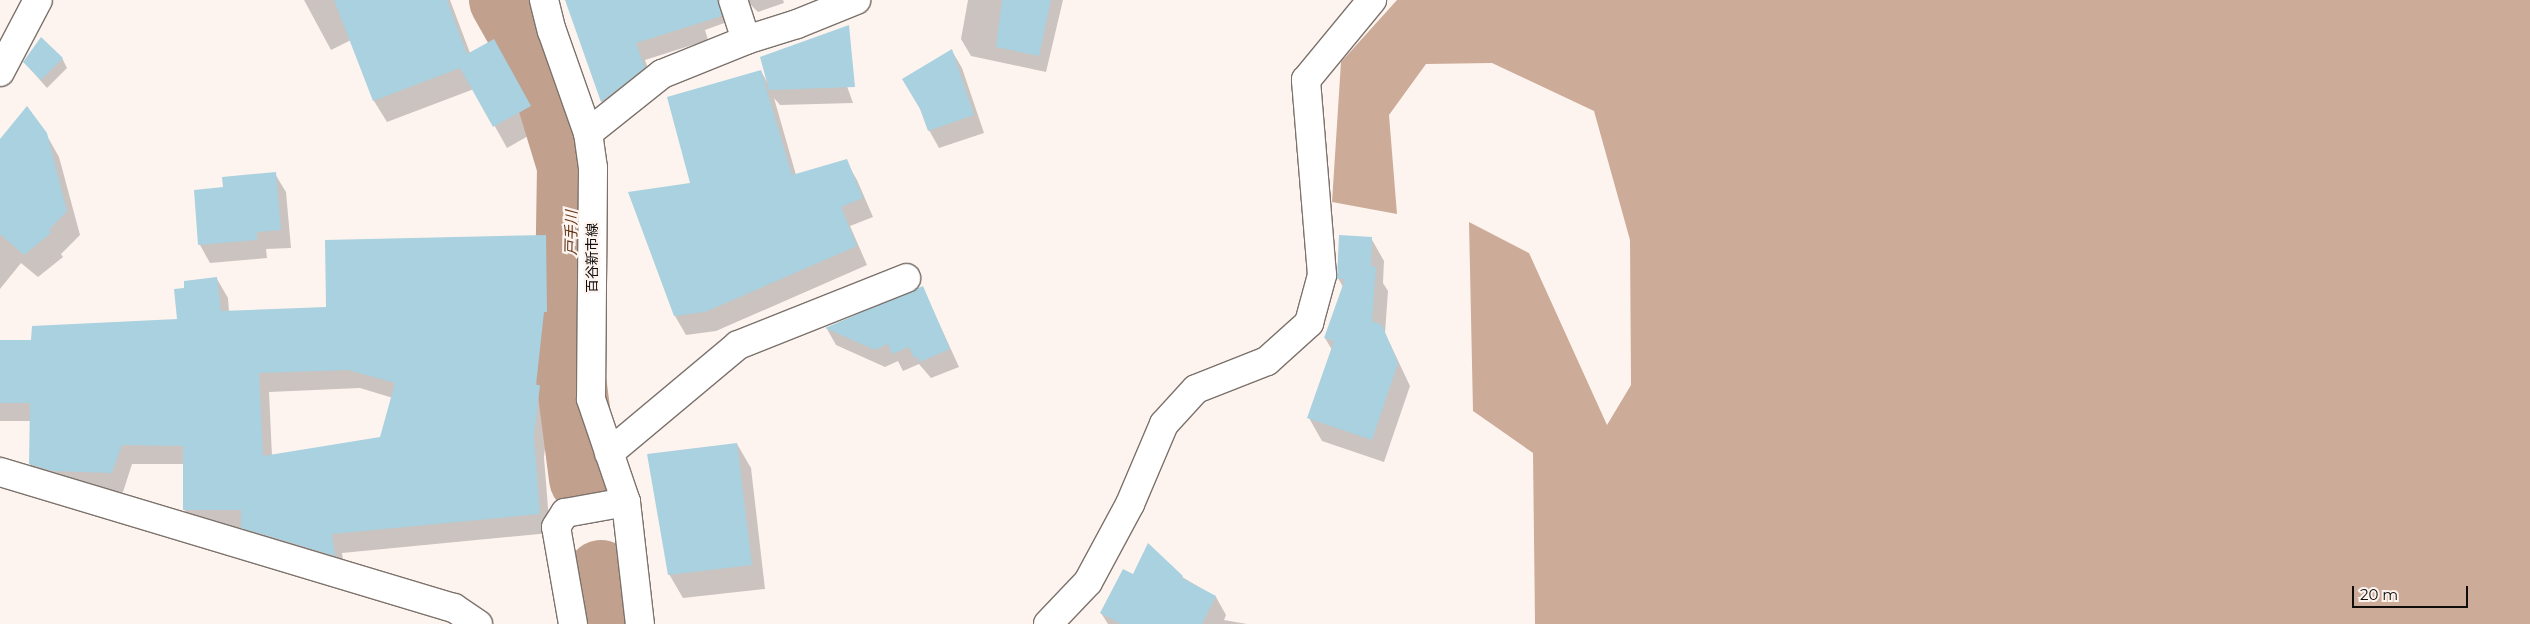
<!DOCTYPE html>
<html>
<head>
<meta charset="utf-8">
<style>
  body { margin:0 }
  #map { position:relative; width:2530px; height:624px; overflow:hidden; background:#fef4ef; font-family:Montserrat,"Noto Sans JP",sans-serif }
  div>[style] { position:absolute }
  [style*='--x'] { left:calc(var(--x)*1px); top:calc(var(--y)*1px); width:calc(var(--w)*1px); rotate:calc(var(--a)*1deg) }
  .forest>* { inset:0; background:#ccac99 }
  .shadow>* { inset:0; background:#0003 }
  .river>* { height:70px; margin:-35px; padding:0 35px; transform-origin:35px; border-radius:35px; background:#c1a18e }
  .building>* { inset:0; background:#a9d1df }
  .roads { filter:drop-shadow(1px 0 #7c726c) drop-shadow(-1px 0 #7c726c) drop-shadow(0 1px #7c726c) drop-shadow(0 -1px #7c726c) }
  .minor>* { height:28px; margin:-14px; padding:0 14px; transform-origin:14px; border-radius:14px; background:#fff }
  .secondary>* { height:28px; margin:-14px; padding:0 14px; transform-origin:14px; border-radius:14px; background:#fff }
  span { translate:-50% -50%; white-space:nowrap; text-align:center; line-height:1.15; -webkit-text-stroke:4.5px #fef4ef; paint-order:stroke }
  .street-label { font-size:14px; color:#100d0a }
  .water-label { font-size:15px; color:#5f3315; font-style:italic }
  .scale { position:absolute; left:2352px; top:586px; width:116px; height:22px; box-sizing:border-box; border:2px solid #100d0a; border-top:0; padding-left:6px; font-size:15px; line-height:18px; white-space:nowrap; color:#100d0a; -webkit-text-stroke:4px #fef4ef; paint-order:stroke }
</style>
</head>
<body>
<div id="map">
  <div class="forest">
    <div style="clip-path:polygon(1397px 0,2530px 0,2530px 624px,1535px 624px,1533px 453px,1473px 411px,1469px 222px,1529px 253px,1607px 425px,1631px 385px,1630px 240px,1594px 111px,1492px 63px,1426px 64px,1389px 115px,1397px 214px,1332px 202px,1341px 62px)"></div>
  </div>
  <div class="shadow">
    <div style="clip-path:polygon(304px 0,450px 0,470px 53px,505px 62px,542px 128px,507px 148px,474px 89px,387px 122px,374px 101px,351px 40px,331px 50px)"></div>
    <div style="clip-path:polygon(566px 0,783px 0,784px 3px,758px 12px,748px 2px,727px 22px,705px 30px,708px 40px,645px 60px,654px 86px,612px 119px,602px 102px)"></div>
    <div style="clip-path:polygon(968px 0,1069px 0,1063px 0,1046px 72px,971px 56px,961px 39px)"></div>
    <div style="clip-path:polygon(834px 50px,853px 103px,780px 105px,774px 98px,796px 175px,846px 161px,857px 180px,873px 217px,850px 226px,867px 265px,716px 331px,686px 335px,675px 316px,692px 184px,761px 71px,767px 82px)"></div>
    <div style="clip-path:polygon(952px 51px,962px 68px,984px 133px,939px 148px,929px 130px)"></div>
    <div style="clip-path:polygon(62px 58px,67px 68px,47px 88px,24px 62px)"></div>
    <div style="clip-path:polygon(46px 134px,59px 157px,80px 235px,61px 254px,63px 257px,38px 277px,21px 263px,0 289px,0 141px)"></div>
    <div style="clip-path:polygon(275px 174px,286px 192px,291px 248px,266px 249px,267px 258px,210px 263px,200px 245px,195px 191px,224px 188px)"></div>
    <div style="clip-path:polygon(evenodd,546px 236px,557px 255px,557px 330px,555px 330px,546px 399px,550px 405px,544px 457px,550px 533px,342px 553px,345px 574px,254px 547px,243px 528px,195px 528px,184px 509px,184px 464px,132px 464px,123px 492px,64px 490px,41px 483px,30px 464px,31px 421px,0 421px,0 342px,58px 341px,179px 320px,185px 289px,217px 279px,228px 298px,229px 312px,327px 309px,546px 236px,360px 388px,393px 398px,381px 438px,272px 456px,269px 392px,360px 388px)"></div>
    <div style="clip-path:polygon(1371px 238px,1384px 261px,1383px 283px,1388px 291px,1385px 333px,1410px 386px,1384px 462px,1322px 441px,1309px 418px,1332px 350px,1325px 338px,1343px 287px,1338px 278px)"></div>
    <div style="clip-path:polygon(923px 288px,959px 367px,931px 378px,919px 364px,903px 371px,898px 361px,885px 367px,836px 345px,827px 329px)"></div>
    <div style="clip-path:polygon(737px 444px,751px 468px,765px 589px,683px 598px,669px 574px)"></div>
    <div style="clip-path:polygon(1134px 575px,1182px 577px,1216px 597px,1226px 615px,1224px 620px,1247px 624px,1108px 624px,1101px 613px)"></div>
  </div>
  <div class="river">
    <div style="--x:504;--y:0;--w:77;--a:60.4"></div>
    <div style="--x:542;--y:67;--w:103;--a:73.1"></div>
    <div style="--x:572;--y:166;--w:197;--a:90.9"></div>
    <div style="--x:569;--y:363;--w:117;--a:82.6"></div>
    <div style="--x:601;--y:575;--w:49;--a:83"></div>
  </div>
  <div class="building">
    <div style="clip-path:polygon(334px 0,447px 0,467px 54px,494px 39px,531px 106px,493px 127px,460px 68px,373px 101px)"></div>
    <div style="clip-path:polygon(565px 0,718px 0,722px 16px,636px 43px,645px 68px,601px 102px)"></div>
    <div style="clip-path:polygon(1002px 0,1051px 0,1039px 56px,996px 47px)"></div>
    <div style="clip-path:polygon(849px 25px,855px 87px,769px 90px,760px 57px)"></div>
    <div style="clip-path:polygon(41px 37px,63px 58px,41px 80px,23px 62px)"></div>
    <div style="clip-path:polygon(952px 49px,974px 115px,928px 131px,920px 109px,902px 79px)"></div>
    <div style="clip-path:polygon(761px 70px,792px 175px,847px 159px,863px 198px,841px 207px,857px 246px,705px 312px,674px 316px,628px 192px,690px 183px,667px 97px)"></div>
    <div style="clip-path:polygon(27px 106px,47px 133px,67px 211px,49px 230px,51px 233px,24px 255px,0 234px,0 139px)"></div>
    <div style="clip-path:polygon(276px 172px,281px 230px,257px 232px,257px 240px,198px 245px,194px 190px,223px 187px,222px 177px)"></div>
    <div style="clip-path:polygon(evenodd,546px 235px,547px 312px,544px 312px,536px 385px,540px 385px,534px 437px,540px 514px,332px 534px,335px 556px,241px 528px,241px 510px,183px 510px,183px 446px,122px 445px,112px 473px,52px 471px,29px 464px,30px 403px,0 403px,0 340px,31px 340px,32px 326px,177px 319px,174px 289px,184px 288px,184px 281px,217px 277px,221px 311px,326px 307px,325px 240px,546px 235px,348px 370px,395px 383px,380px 437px,263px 456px,259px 373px,348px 370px)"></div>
    <div style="clip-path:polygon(1339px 235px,1372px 237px,1371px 266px,1376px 267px,1372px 321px,1382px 325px,1398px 363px,1372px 440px,1307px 418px,1334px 341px,1324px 338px,1345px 279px,1337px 279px)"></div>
    <div style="clip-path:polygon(923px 286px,950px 349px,920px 362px,918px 357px,914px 358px,909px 347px,892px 354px,888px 344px,875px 350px,825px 328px)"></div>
    <div style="clip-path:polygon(737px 443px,752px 565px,668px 575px,647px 454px)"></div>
    <div style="clip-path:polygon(1148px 543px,1183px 576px,1182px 578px,1216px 596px,1202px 624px,1121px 624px,1100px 613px,1123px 569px,1133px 574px)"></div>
  </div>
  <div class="roads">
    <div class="minor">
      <div style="--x:544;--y:0;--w:32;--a:76"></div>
      <div style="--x:552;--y:31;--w:108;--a:70.6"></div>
      <div style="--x:733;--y:0;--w:42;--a:72"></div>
      <div style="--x:0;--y:72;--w:81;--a:-62.2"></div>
      <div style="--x:609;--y:453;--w:168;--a:-39.9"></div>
      <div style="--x:738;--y:345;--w:181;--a:-21.7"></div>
      <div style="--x:0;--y:472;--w:474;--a:16.7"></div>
      <div style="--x:454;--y:608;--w:29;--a:34"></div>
      <div style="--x:626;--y:502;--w:123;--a:83.5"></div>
      <div style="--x:1048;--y:624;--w:58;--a:-46.4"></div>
      <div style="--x:1088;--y:582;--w:89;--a:-61.7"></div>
      <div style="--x:1130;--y:504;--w:87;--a:-67"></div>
      <div style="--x:1164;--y:424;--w:47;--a:-47.6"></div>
      <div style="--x:1196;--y:389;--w:76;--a:-21.5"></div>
      <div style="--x:1267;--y:361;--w:57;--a:-42.1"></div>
      <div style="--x:1309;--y:323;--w:50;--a:-74.8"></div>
      <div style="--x:1322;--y:275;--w:196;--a:-94.7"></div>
      <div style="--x:1306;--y:80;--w:104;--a:-50.5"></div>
    </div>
    <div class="secondary">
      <div style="--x:573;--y:624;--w:98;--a:-99.9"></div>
      <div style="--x:556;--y:527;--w:17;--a:-57"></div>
      <div style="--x:565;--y:513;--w:62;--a:-10.2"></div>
      <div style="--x:626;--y:502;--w:109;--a:-108.8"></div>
      <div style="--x:591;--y:399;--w:231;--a:-89.5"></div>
      <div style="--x:593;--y:168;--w:35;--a:-98"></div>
      <div style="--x:588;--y:133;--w:95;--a:-38.6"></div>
      <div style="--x:662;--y:74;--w:91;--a:-22"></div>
      <div style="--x:746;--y:40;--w:53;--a:-17.4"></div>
      <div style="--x:797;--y:24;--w:64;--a:-22.1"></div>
    </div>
  </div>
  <div class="street-label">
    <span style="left:592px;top:258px;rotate:-90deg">百谷新市線</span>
  </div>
  <div class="water-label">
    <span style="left:571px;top:233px;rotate:-89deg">戸手川</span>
  </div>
  <div class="scale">20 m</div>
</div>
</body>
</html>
